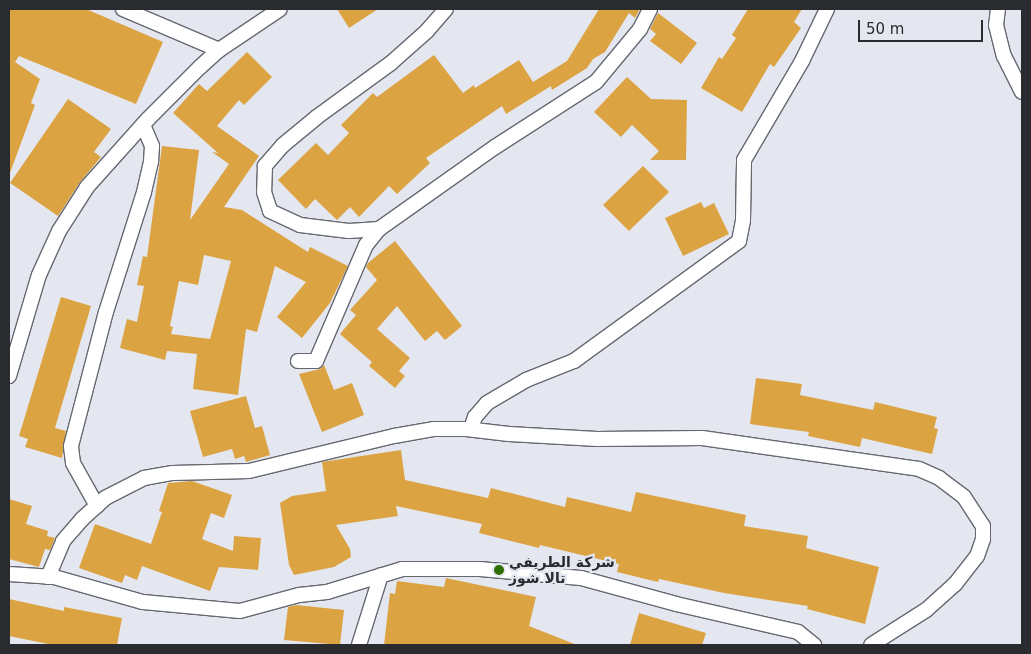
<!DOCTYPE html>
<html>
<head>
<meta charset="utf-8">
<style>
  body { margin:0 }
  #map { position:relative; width:1031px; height:654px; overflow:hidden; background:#e4e7f0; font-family:"DejaVu Sans",Cairo,sans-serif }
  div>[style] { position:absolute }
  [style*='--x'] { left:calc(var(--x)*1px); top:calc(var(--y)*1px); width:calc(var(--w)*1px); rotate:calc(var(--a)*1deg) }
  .building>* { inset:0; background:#dca343 }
  .roads { filter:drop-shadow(1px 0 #666870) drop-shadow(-1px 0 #666870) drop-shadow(0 1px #666870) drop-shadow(0 -1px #666870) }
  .minor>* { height:14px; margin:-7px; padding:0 7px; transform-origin:7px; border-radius:7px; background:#fff }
  .dots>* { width:14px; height:14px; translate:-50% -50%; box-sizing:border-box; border:2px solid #e4e7f0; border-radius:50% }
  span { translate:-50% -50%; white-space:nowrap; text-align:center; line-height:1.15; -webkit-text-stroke:4.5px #e4e7f0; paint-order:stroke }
  .poi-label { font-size:14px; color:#2a2b2f; font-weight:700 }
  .left { translate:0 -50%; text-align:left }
  .frame { position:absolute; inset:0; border:10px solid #2a2b2f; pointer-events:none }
  .scale { position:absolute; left:858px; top:20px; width:125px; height:22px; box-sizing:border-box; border:2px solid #2a2b2f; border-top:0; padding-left:6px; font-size:15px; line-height:18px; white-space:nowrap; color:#2a2b2f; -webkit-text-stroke:4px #e4e7f0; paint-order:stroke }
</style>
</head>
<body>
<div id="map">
  <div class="building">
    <div style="clip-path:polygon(9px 9px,86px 9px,163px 42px,136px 104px,19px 56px,15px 62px,40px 79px,31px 103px,35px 105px,10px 173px)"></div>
    <div style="clip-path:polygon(337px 9px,378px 9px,349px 28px)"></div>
    <div style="clip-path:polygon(599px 9px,640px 9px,635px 18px,629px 13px,605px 52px,593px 59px,587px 68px,552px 90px,551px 86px,506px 114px,502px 106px,426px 158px,430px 163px,397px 194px,389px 186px,359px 217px,350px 207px,337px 220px,315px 199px,306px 209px,278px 180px,316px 143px,328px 155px,349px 133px,341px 125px,373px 93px,377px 97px,434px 55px,463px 93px,474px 85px,475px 88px,519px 60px,533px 82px,567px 61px)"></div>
    <div style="clip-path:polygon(748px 9px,802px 9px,794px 22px,801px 28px,774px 67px,770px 64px,742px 112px,701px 88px,719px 57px,722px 59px,736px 38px,732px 35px)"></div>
    <div style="clip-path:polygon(658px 13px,697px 43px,681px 64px,650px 41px,656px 34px,650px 29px)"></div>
    <div style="clip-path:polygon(evenodd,247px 52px,272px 77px,244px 105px,239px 100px,217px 126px,259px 156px,224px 207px,242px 210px,308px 252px,310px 247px,348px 266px,330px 303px,302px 338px,277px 317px,306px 282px,275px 266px,257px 332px,246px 329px,238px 395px,193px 389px,197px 354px,167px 351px,165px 360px,120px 348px,127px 319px,137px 322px,144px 286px,137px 285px,143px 256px,147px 257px,162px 146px,199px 150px,190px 220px,229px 164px,212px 152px,218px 153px,173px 113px,199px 84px,207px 91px,247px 52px,204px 255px,231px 261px,210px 339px,171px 334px,173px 327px,170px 326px,179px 281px,198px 285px,204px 255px)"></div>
    <div style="clip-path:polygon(627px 77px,651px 99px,687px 100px,686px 160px,650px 160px,659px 151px,632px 125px,621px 137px,594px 112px)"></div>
    <div style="clip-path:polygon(68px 99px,111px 129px,94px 152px,101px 157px,80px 182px,58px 216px,10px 183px)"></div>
    <div style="clip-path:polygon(643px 166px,669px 192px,629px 231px,603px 205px)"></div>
    <div style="clip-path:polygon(701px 202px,704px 208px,714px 203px,729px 234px,683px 256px,665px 218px)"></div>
    <div style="clip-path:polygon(395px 241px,462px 326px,445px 340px,437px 331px,425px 341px,397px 306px,377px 329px,410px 358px,399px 371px,405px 376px,395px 388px,369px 366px,372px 362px,340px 334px,356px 315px,350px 310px,377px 280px,366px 267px,368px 263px)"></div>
    <div style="clip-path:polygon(61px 297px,91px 306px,55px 428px,66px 431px,62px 458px,25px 447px,28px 439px,19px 436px)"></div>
    <div style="clip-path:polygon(324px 365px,334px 390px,352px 383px,364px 415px,322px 432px,299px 374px,320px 369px)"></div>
    <div style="clip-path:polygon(756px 378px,802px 384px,800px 395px,873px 410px,875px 402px,937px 417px,934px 428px,938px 429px,932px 454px,862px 438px,860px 447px,808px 436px,809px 432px,750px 424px)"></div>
    <div style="clip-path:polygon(246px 396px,255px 428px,262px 426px,270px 455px,246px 462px,244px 456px,235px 459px,232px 449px,203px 457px,190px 411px)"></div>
    <div style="clip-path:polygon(401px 450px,405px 480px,488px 498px,491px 488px,565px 507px,567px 497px,631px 512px,636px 492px,746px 515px,744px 526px,808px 536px,806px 548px,879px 567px,865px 624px,807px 609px,808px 606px,724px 593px,659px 579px,658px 582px,617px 572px,619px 564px,540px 545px,539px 548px,479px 533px,482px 524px,396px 506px,398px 516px,336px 525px,350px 549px,351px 557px,334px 567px,294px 575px,289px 565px,280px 503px,292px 496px,326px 491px,322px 462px)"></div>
    <div style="clip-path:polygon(192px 481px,232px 495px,224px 518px,211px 513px,202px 539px,233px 551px,234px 536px,261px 538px,258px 570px,219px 567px,210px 591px,142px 566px,137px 580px,125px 575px,122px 583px,79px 568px,95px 524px,151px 544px,162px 512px,159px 511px,168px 483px)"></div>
    <div style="clip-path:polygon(9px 499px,32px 506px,26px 524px,48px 531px,47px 536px,55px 538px,50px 550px,45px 549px,39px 567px,9px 559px)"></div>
    <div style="clip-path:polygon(446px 578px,536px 597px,529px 626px,577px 645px,384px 645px,390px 593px,395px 594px,397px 581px,444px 587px)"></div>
    <div style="clip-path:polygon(9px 599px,64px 611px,64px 607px,122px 618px,117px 645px,53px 645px,9px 636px)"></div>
    <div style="clip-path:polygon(296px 605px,344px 610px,340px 645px,284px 640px,288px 607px)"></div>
    <div style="clip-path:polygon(639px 613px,706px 633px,702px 645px,630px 645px)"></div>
  </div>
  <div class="roads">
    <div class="minor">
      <div style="--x:123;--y:9;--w:104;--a:23.1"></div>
      <div style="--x:446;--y:9;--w:29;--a:131"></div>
      <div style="--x:427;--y:31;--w:48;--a:138.4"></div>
      <div style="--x:391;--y:63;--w:92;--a:143.9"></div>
      <div style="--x:317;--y:117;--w:44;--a:140.5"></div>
      <div style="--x:283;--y:145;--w:28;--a:131"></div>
      <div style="--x:265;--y:166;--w:26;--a:92"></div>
      <div style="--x:264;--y:192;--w:20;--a:72"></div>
      <div style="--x:270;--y:211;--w:33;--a:25"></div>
      <div style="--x:300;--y:225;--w:49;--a:7"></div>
      <div style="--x:349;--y:231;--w:30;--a:-4"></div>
      <div style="--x:379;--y:229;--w:142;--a:-35.3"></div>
      <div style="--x:495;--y:147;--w:120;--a:-32.8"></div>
      <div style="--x:596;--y:82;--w:69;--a:-50.3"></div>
      <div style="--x:640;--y:29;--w:22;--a:-63"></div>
      <div style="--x:998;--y:9;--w:16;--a:97"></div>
      <div style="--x:996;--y:25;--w:32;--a:76"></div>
      <div style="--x:1004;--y:56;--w:40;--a:63.4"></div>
      <div style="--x:298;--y:361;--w:18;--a:0"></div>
      <div style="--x:316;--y:361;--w:126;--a:-66.7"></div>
      <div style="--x:366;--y:245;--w:21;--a:-51"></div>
      <div style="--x:9;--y:376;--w:105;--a:-73.5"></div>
      <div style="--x:39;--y:275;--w:48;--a:-65.6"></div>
      <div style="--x:59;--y:231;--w:52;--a:-57.5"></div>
      <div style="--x:87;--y:187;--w:91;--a:-48.1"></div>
      <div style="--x:148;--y:119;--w:74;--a:-45"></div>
      <div style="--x:200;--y:67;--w:25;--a:-42"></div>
      <div style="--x:219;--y:50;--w:73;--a:-33.9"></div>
      <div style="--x:471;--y:429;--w:13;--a:-72"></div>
      <div style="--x:475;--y:417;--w:18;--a:-49"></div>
      <div style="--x:487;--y:403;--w:45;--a:-30.5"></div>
      <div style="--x:526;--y:380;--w:52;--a:-21.6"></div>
      <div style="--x:574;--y:361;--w:204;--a:-36"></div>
      <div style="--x:739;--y:241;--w:21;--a:-79"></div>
      <div style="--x:743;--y:220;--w:60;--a:-89"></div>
      <div style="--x:744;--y:160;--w:115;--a:-59.6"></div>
      <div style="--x:802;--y:61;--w:58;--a:-64.3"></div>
      <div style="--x:97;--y:506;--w:49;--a:-119.2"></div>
      <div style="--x:73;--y:463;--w:17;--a:-97"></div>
      <div style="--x:71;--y:446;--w:138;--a:-75.4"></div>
      <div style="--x:106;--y:312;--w:126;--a:-72.4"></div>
      <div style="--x:144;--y:192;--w:32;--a:-77"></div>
      <div style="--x:151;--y:161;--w:15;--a:-86"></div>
      <div style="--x:152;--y:146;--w:23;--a:-113"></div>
      <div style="--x:9;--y:574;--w:45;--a:3.8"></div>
      <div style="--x:54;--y:577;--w:92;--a:15.7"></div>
      <div style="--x:143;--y:602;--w:97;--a:5.3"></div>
      <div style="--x:240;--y:611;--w:61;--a:-15.2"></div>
      <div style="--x:299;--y:595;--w:28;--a:-6"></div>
      <div style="--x:327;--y:592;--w:78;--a:-17"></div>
      <div style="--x:402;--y:569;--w:78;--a:0"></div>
      <div style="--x:480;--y:569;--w:101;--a:5.1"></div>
      <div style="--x:581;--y:578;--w:98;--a:15.3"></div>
      <div style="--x:676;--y:604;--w:125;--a:12.9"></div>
      <div style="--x:798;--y:632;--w:21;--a:39"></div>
      <div style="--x:48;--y:577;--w:39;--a:-67"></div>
      <div style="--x:63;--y:541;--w:29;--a:-49"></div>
      <div style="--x:82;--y:519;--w:31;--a:-42"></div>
      <div style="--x:105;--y:498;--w:44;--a:-27.1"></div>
      <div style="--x:144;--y:478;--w:29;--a:-10"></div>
      <div style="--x:173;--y:473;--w:76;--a:-1.5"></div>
      <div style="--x:249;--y:471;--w:149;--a:-13.6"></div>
      <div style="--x:394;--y:436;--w:41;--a:-9.9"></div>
      <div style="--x:434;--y:429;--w:32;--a:0"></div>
      <div style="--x:466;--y:429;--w:43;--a:6.6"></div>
      <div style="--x:509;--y:434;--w:88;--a:3.3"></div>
      <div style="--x:597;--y:439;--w:105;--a:-0.5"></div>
      <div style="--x:702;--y:438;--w:219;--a:8.1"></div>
      <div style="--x:919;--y:469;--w:22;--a:24"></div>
      <div style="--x:939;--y:478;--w:31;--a:37"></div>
      <div style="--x:964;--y:497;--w:35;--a:57"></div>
      <div style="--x:983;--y:526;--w:13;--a:90"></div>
      <div style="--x:983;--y:539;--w:18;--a:109"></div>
      <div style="--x:977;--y:556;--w:36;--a:128"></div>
      <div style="--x:955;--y:584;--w:39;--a:138"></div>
      <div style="--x:926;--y:610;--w:65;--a:147.5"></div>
      <div style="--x:359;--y:645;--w:73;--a:-72.6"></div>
    </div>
  </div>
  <div class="dots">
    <div style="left:499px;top:570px;background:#2f6d00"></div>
  </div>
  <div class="poi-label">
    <span class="left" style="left:509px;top:570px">شركة الطريفي<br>تالا شوز</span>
  </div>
  <div class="frame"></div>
  <div class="scale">50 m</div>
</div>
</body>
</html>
